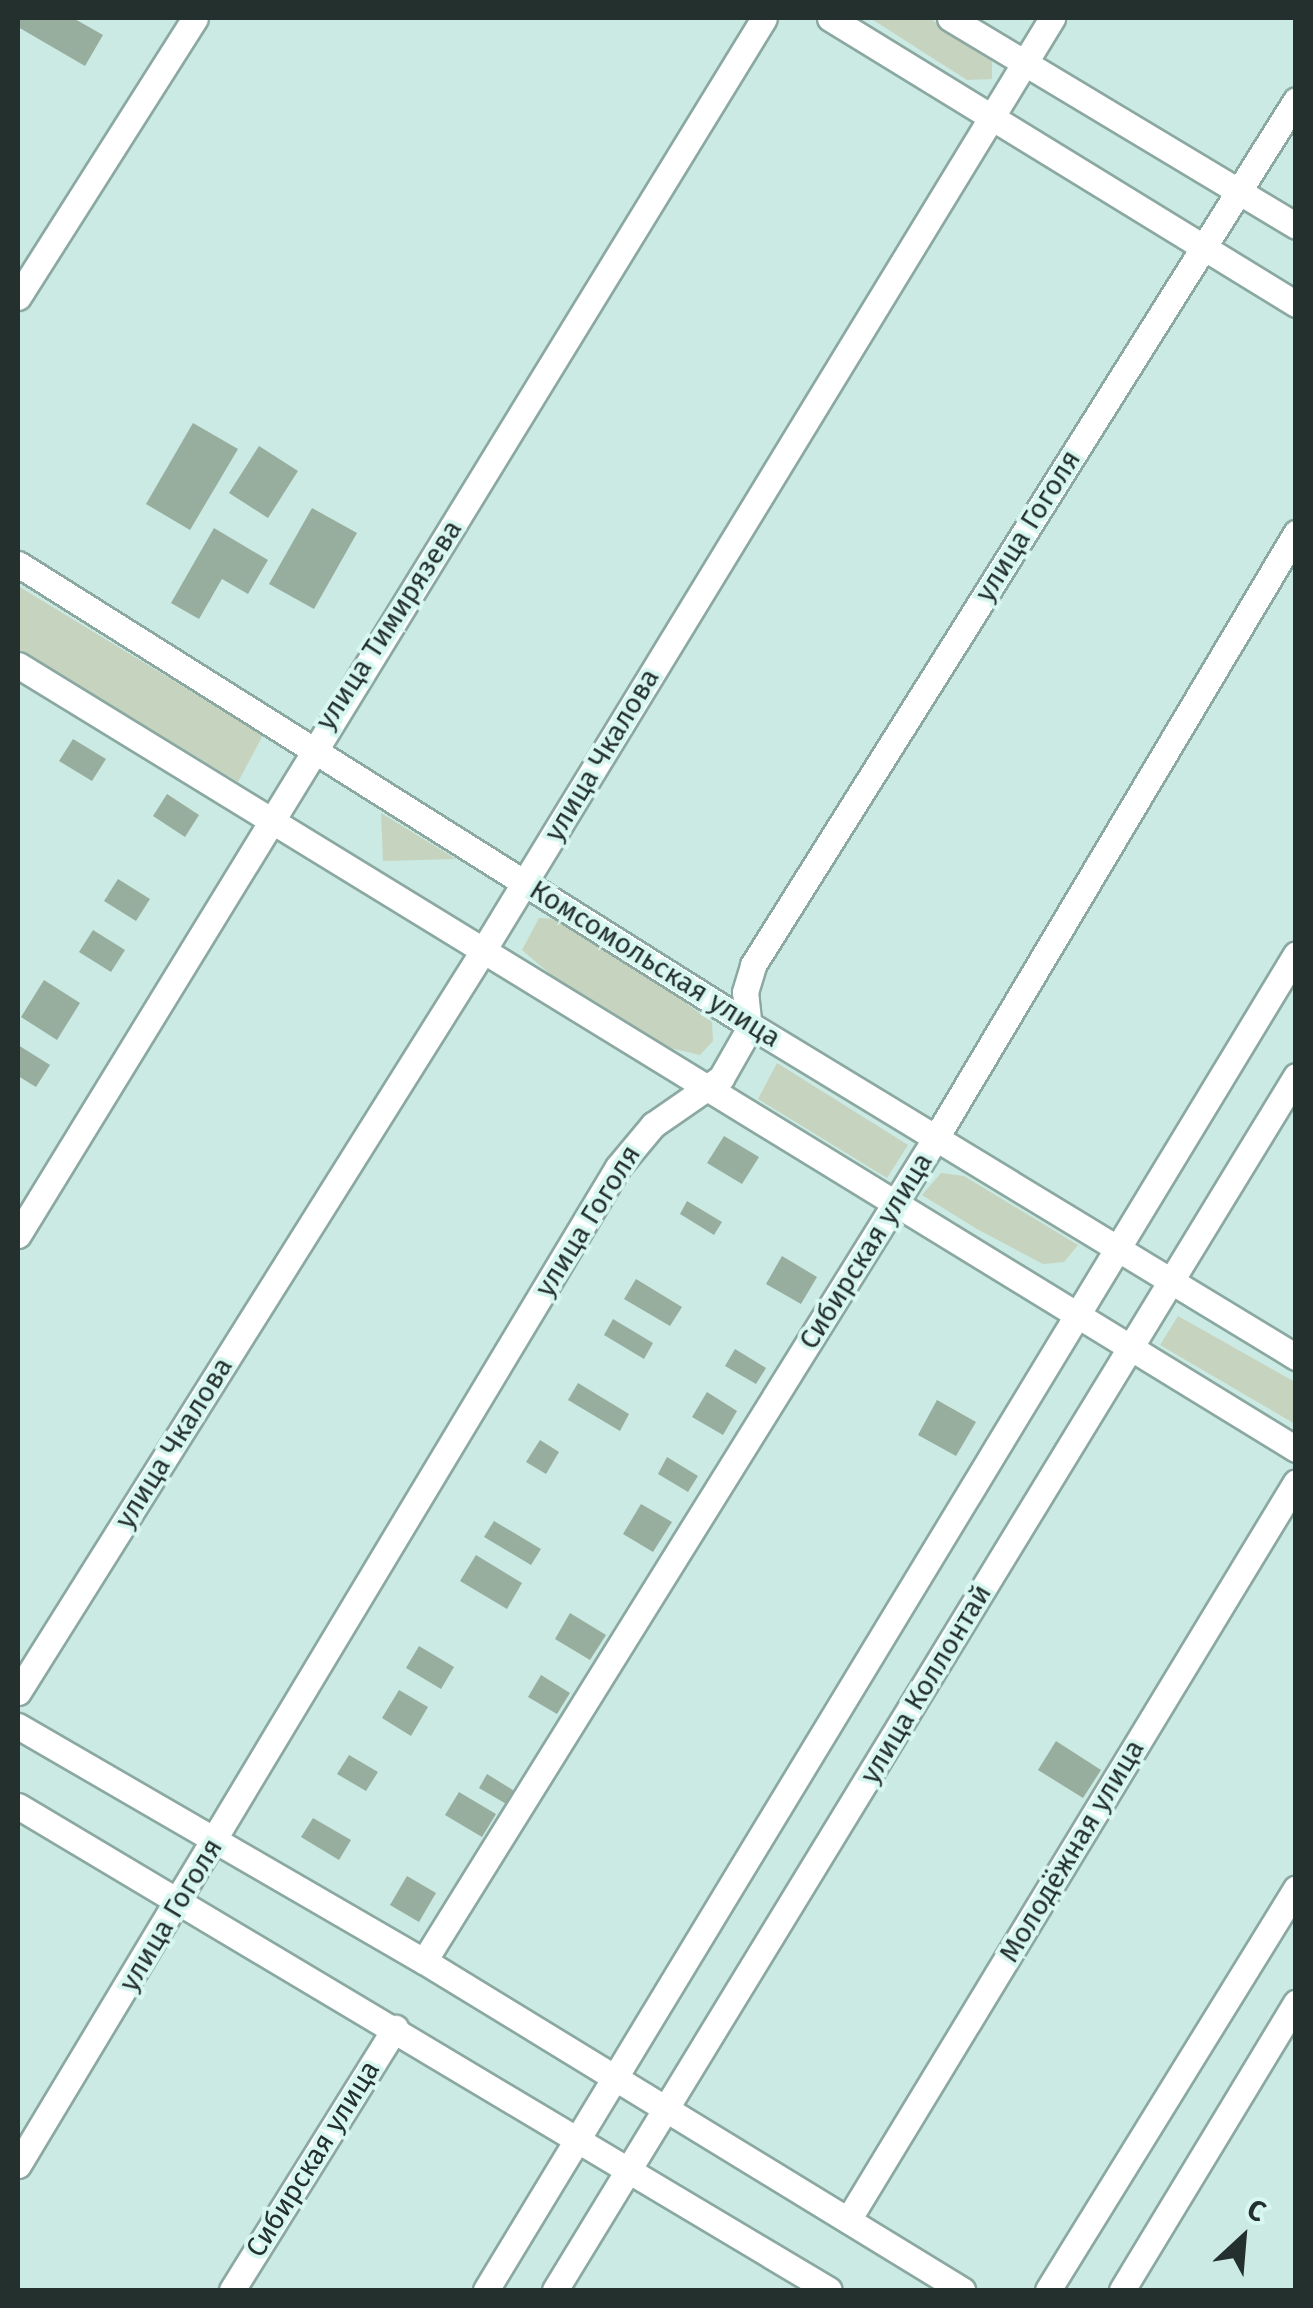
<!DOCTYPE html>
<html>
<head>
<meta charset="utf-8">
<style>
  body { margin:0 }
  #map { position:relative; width:1313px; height:2308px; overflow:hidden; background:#cbeae3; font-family:"Fira Sans",sans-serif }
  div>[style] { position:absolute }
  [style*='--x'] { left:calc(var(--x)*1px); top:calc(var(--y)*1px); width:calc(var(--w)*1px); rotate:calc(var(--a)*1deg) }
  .green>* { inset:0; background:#c6d3bf }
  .building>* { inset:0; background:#97ae9f }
  .roads { filter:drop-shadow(2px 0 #8ba8a1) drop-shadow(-2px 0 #8ba8a1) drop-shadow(0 2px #8ba8a1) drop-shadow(0 -2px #8ba8a1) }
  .minor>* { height:25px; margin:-12.5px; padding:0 12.5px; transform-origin:12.5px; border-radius:12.5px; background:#fff }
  span { translate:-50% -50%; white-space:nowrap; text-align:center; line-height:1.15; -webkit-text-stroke:8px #d8f7f0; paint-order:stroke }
  .street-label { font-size:28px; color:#24302d }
  .frame { position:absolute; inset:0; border:20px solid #24302d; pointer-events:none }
  .north { position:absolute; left:1193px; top:2188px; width:100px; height:100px; -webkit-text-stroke:8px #d8f7f0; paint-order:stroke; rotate:26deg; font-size:28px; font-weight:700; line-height:40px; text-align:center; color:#24302d }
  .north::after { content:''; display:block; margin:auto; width:35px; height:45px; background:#24302d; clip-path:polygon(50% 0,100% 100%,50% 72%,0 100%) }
</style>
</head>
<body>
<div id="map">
  <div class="green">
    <div style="clip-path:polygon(870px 18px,929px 18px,992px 56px,992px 79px,967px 80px)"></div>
    <div style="clip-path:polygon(18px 586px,263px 735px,238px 782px,18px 649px)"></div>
    <div style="clip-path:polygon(381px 813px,456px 859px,383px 861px)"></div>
    <div style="clip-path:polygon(539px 918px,555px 919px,635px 966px,712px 1022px,713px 1041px,700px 1055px,670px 1048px,557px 980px,522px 950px)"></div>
    <div style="clip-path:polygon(777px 1063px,908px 1145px,887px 1178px,758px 1099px)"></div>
    <div style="clip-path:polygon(941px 1173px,964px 1176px,1078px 1245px,1064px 1262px,1043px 1264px,977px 1229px,922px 1195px)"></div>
    <div style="clip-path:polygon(1178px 1316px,1295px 1382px,1295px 1424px,1160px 1345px)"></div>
  </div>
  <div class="building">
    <div style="clip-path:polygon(18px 18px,73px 18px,103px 35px,85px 66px,18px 27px)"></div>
    <div style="clip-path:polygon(193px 423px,238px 449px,190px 530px,146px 504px)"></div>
    <div style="clip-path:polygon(259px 446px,298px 471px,268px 518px,229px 493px)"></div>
    <div style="clip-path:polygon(312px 508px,357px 533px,314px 609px,269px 584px)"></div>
    <div style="clip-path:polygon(214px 528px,268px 560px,248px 594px,222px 579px,199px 619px,171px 603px)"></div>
    <div style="clip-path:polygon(73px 739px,106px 759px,92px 781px,59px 761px)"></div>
    <div style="clip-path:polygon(167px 794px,199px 815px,185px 837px,153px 816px)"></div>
    <div style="clip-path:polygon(118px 879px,150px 899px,136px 921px,104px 901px)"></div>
    <div style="clip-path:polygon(93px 930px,125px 950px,111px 972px,79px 952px)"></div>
    <div style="clip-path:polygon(44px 980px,80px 1003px,57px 1040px,21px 1017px)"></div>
    <div style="clip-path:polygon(18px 1045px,50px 1065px,36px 1087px,18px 1076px)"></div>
    <div style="clip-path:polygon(724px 1136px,759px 1157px,742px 1184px,707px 1163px)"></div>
    <div style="clip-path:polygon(687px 1201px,722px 1222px,714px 1235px,680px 1214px)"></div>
    <div style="clip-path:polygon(782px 1256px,817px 1277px,801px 1304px,766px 1284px)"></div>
    <div style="clip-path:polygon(636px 1279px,682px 1307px,670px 1326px,624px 1299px)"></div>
    <div style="clip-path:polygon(613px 1319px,653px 1343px,644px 1359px,604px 1335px)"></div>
    <div style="clip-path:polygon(735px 1349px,766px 1368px,756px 1384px,725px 1366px)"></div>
    <div style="clip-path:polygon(578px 1383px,629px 1414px,620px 1431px,568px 1400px)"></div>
    <div style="clip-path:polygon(707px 1392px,737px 1411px,723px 1435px,692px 1417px)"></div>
    <div style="clip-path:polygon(937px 1400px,976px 1422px,956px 1456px,918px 1435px)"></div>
    <div style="clip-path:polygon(540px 1440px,559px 1452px,546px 1474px,526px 1462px)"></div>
    <div style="clip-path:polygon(667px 1457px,698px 1476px,688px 1492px,658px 1474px)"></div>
    <div style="clip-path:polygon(641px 1504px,672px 1522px,653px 1552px,623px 1534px)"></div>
    <div style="clip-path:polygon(494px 1521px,541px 1549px,531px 1565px,484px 1537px)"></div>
    <div style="clip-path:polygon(476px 1555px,522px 1583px,507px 1609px,460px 1581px)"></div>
    <div style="clip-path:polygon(570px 1613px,606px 1635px,590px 1660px,555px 1639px)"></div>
    <div style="clip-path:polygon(419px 1646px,454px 1667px,441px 1689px,406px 1668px)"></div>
    <div style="clip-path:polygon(541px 1675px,570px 1693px,557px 1714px,528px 1697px)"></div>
    <div style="clip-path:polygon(399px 1690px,428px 1707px,411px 1736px,382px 1718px)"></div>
    <div style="clip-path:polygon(1056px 1741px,1101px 1770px,1083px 1798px,1038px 1770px)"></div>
    <div style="clip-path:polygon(349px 1755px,378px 1772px,366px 1791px,337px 1774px)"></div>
    <div style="clip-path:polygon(487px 1774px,516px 1792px,508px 1805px,479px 1788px)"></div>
    <div style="clip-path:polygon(459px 1792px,496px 1814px,482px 1837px,445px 1815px)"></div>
    <div style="clip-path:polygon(313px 1818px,351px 1840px,339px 1860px,301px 1837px)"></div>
    <div style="clip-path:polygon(407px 1876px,436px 1893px,419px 1922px,390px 1905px)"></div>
  </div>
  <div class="roads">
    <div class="minor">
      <div style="--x:830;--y:18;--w:547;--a:31.54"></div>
      <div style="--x:950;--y:18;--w:404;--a:31"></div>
      <div style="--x:18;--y:297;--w:330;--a:-57.6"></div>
      <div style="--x:18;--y:564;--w:865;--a:32.2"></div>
      <div style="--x:750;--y:1025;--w:639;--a:31.3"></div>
      <div style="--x:18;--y:665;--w:1499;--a:31.53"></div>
      <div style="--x:18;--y:1235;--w:1427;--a:-58.49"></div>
      <div style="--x:18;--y:1692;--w:877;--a:-57.9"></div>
      <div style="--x:484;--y:949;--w:1091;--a:-58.61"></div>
      <div style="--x:18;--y:1726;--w:469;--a:30.1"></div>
      <div style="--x:424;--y:1961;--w:631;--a:31.45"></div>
      <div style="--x:18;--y:1806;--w:944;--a:30.83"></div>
      <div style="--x:424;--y:1961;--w:971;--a:-58.13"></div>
      <div style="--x:937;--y:1136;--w:702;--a:-59.23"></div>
      <div style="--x:18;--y:2165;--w:1164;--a:-58.99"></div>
      <div style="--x:618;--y:1167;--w:55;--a:-50.2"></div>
      <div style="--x:653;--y:1125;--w:83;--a:-34.7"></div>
      <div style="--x:721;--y:1078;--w:56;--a:-60.3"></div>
      <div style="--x:749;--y:1029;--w:37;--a:-96"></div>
      <div style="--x:745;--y:992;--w:28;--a:-73"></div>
      <div style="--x:753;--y:965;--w:1021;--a:-57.88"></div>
      <div style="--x:848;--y:2220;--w:863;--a:-58.74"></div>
      <div style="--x:232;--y:2290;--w:309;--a:-58.1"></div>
      <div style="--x:486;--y:2290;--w:1562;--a:-58.77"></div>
      <div style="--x:555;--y:2290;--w:1422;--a:-58.6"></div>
      <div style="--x:1048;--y:2290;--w:472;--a:-58.3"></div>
      <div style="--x:1122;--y:2290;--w:336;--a:-58.8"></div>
    </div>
  </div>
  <div class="street-label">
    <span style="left:1028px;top:526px;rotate:-58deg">улица Гоголя</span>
    <span style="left:389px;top:625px;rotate:-57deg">улица Тимирязева</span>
    <span style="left:602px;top:755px;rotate:-59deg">улица Чкалова</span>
    <span style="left:655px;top:964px;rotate:32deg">Комсомольская улица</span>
    <span style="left:588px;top:1221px;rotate:-58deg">улица Гоголя</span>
    <span style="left:866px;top:1251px;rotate:-58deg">Сибирская улица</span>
    <span style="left:174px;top:1443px;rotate:-58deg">улица Чкалова</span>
    <span style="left:926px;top:1684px;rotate:-59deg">улица Коллонтай</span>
    <span style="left:1072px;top:1851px;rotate:-59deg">Молодёжная улица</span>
    <span style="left:171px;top:1915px;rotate:-59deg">улица Гоголя</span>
    <span style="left:313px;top:2159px;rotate:-58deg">Сибирская улица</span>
  </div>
  <div class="frame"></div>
  <div class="north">С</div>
</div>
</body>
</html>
